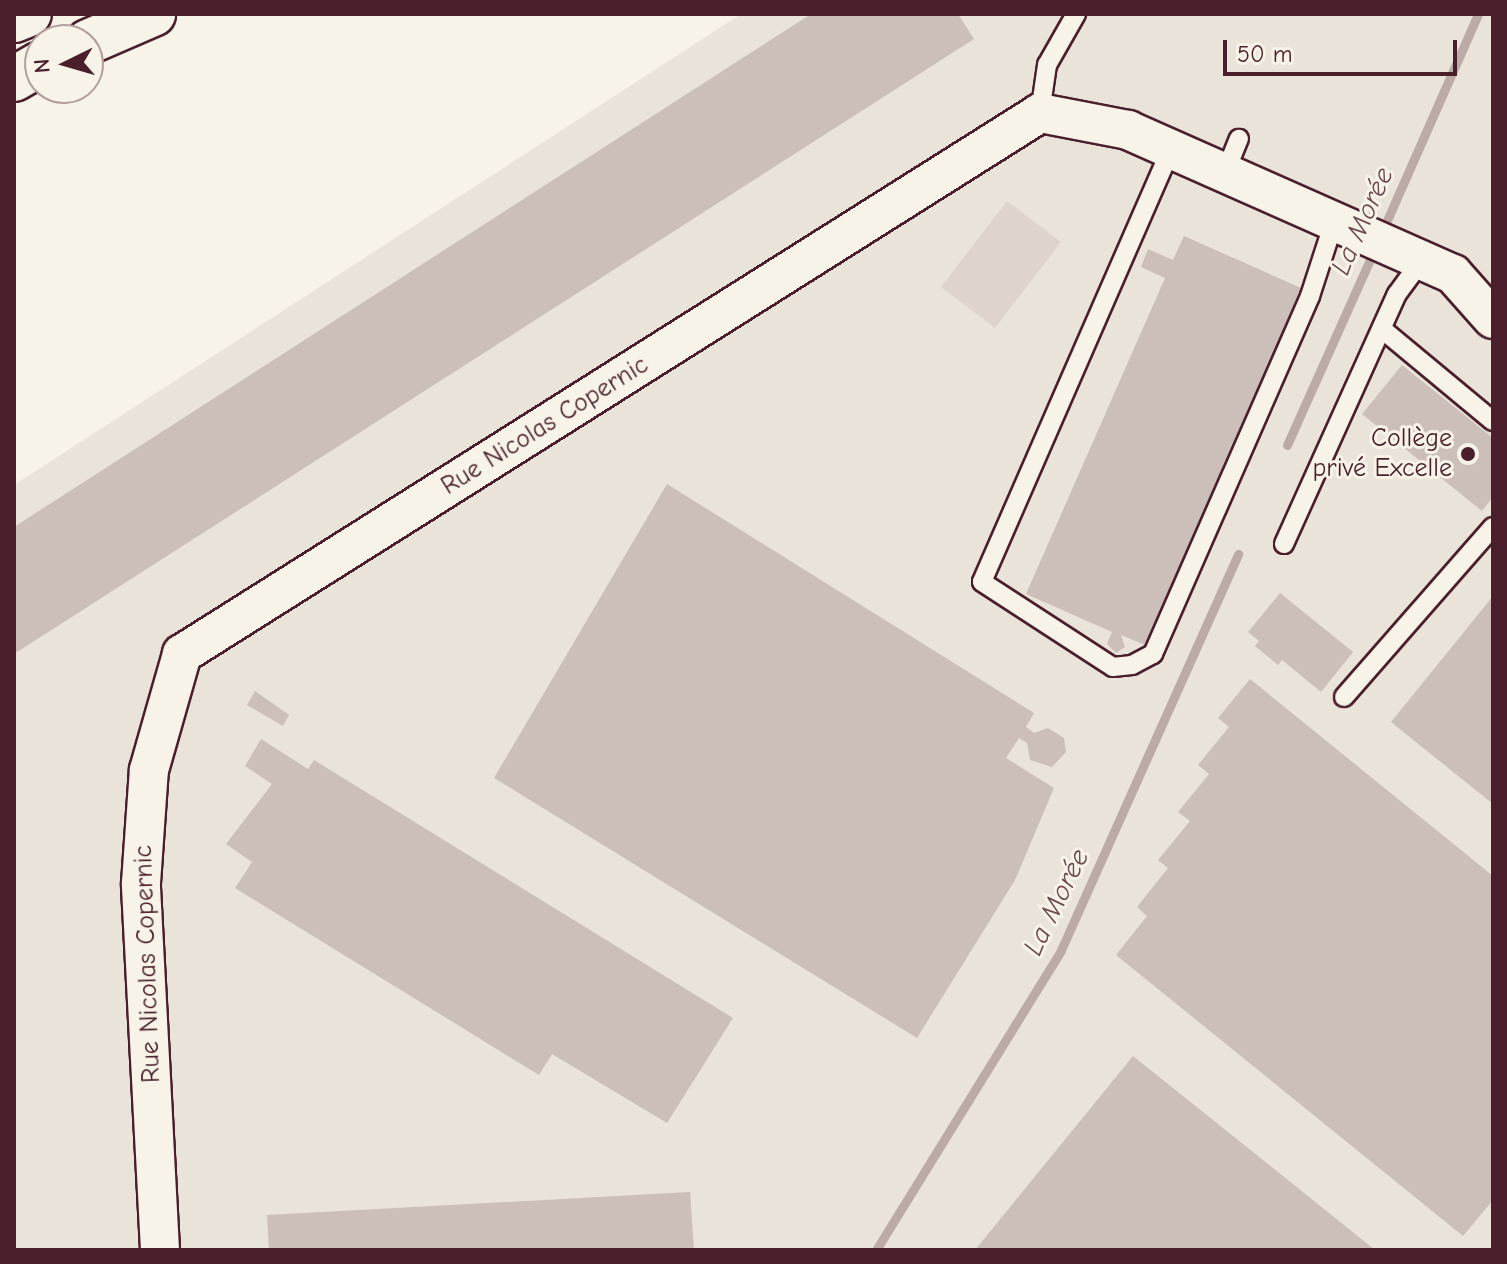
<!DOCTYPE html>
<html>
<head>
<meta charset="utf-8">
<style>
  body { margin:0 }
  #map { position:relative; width:1507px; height:1264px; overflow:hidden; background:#f7f3e8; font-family:"Comic Neue",sans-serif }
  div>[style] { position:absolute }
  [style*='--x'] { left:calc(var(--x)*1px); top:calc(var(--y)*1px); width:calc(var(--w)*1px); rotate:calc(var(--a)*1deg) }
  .built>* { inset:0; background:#eae3da }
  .green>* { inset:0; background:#ded4cc }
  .stream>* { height:9px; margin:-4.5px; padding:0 4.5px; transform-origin:4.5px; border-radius:4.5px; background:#bcaaa7 }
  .building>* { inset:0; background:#ccbfb9 }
  .roads { filter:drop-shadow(2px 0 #4a1f2b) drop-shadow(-2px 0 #4a1f2b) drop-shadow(0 2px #4a1f2b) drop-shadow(0 -2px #4a1f2b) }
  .lane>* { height:18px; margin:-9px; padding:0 9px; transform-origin:9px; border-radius:9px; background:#f7f3e8 }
  .street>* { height:38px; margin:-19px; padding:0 19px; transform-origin:19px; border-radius:19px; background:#f7f3e8 }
  .highway>* { height:44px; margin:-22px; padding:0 22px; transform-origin:22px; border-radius:22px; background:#f7f3e8 }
  .dots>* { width:22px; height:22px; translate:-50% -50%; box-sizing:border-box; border:4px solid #f7f3e8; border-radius:50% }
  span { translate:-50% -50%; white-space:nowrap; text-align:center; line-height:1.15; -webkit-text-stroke:6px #f7f3e8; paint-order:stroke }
  .street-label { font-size:26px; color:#4a1f2b }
  .poi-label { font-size:26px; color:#4a1f2b }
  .right { translate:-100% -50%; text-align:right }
  .water-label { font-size:28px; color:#6c4950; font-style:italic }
  .frame { position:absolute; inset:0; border:16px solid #4a1f2b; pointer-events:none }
  .north { position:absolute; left:24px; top:24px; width:80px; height:80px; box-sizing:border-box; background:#f7f3e8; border:2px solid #b29e9c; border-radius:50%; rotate:265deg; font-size:22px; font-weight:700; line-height:32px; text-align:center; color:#4a1f2b }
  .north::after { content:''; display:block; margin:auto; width:28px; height:36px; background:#4a1f2b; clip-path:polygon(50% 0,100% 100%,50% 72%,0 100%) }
  .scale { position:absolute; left:1223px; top:40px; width:234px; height:36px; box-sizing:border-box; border:4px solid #4a1f2b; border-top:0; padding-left:10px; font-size:24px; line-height:28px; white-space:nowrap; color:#4a1f2b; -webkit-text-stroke:6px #f7f3e8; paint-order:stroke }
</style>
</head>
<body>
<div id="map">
  <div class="built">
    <div style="clip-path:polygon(741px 14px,1493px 14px,1493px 1250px,14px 1250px,14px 485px)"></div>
  </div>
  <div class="green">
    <div style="clip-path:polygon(1007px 201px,1061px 242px,995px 328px,941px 287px)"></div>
  </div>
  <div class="stream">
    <div style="--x:1381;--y:234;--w:240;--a:-66.2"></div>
    <div style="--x:1287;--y:445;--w:216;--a:-65.9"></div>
    <div style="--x:876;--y:1250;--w:352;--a:-58.3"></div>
    <div style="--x:1061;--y:950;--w:434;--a:-65.9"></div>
  </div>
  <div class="building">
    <div style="clip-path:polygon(811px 14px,958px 14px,974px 39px,14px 654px,14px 527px)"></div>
    <div style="clip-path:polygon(1184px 236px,1301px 288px,1145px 645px,1121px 635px,1125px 647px,1116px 653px,1107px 644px,1112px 632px,1026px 594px,1165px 278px,1141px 267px,1148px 249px,1173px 260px)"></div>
    <div style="clip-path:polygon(1402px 365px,1493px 438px,1493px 497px,1482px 511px,1362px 414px)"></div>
    <div style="clip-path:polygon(667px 484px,1034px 713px,1026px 727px,1034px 733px,1048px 728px,1064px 738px,1066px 752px,1052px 767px,1030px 760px,1027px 743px,1019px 738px,1006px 758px,1054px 788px,1015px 880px,917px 1038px,494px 778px)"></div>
    <div style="clip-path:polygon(1280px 593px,1353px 652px,1321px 692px,1282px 660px,1278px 665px,1255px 646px,1259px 641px,1248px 632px)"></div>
    <div style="clip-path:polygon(1493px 596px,1493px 804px,1391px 722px)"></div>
    <div style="clip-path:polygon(1250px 679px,1493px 876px,1493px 1200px,1463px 1236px,1116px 955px,1147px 916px,1137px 907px,1168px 868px,1158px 860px,1190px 821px,1178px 812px,1209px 774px,1198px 765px,1229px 727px,1218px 718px)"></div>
    <div style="clip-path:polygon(255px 691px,289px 715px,283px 726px,247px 705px)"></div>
    <div style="clip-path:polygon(261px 739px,308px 769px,314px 760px,733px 1018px,667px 1123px,552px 1054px,539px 1075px,235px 888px,252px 862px,226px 844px,272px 784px,245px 766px)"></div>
    <div style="clip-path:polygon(1133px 1056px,1273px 1168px,1375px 1250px,975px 1250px)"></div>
    <div style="clip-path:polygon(690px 1192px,694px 1250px,269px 1250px,267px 1215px)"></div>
  </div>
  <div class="roads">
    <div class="lane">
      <div style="--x:1040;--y:113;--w:49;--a:-81.7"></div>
      <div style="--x:1047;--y:65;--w:59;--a:-60.4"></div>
      <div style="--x:1171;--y:149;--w:472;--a:113.6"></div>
      <div style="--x:982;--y:582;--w:156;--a:33"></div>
      <div style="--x:1113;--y:667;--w:19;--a:-6"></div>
      <div style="--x:1132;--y:665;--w:24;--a:-28"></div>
      <div style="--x:1153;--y:654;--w:391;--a:-66.3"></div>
      <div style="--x:1310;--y:296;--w:78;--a:-72"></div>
      <div style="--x:1225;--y:173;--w:37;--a:-68"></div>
      <div style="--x:1382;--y:329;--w:144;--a:39.7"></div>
      <div style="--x:1284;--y:544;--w:274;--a:-65.7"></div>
      <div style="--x:1397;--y:294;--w:42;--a:-53.7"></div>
      <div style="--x:1344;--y:697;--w:226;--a:-48.8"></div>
    </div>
    <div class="street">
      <div style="--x:160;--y:1250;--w:367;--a:-93"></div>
      <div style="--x:141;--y:883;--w:113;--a:-86"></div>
      <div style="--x:149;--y:770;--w:121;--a:-74.1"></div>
      <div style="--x:182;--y:654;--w:1014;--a:-32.23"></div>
      <div style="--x:1040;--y:113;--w:90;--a:10.9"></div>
      <div style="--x:1128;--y:130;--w:355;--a:23.9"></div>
      <div style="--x:1453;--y:274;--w:60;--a:48.4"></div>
    </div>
    <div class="highway">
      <div style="--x:14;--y:20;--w:16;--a:-22"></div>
      <div style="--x:88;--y:42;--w:71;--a:-23.3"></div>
      <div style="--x:14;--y:79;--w:30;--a:-30"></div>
    </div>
  </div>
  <div class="dots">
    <div style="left:1468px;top:454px;background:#4a1f2b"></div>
  </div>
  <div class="street-label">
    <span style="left:545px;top:426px;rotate:-32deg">Rue Nicolas Copernic</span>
    <span style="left:148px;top:964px;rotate:-92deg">Rue Nicolas Copernic</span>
  </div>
  <div class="poi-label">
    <span class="right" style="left:1452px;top:454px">Collège<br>privé Excelle</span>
  </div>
  <div class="water-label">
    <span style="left:1362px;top:221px;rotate:-66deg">La Morée</span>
    <span style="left:1056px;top:902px;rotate:-64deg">La Morée</span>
  </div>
  <div class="frame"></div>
  <div class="north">N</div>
  <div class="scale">50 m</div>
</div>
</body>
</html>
